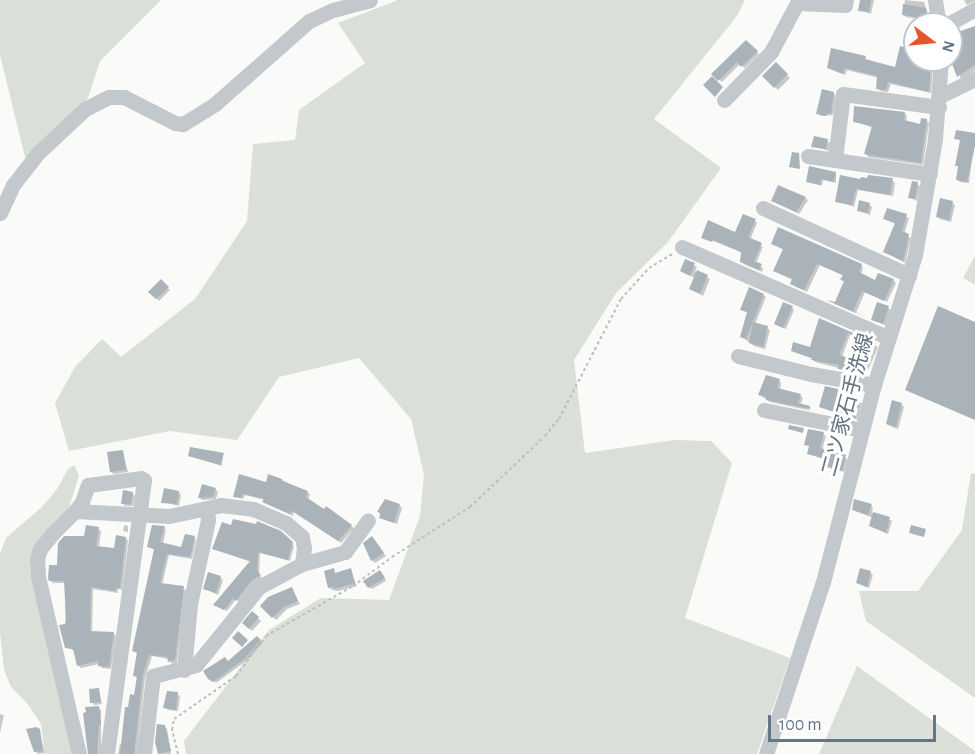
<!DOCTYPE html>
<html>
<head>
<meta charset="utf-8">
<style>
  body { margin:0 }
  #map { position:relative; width:975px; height:754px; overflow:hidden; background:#fafaf8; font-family:"Alegreya Sans","Noto Sans JP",sans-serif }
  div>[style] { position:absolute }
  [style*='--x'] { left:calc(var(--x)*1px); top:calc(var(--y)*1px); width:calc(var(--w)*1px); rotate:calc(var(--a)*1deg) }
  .green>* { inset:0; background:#dadfd7 }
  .shadow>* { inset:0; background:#0003 }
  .building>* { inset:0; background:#aab3b9 }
  .path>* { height:2px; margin-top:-1px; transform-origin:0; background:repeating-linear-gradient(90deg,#bbbfc2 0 3px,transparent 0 6px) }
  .minor>* { height:15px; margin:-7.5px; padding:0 7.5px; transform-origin:7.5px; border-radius:7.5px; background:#c3c8cc }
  span { translate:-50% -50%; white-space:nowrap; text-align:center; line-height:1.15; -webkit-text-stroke:6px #fff; paint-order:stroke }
  .street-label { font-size:21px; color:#657683 }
  .north { position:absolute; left:903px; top:12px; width:60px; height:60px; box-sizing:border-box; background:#fff; border:2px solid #c1c8cd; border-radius:50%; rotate:106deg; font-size:16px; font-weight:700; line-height:24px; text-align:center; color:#657683 }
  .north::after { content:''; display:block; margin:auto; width:21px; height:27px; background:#e4572e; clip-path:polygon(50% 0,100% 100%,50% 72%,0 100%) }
  .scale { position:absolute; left:768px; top:715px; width:168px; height:27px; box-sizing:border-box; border:3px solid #657683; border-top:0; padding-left:8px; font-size:18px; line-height:21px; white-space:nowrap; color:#657683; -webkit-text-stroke:4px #fff; paint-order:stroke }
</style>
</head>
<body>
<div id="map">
  <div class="green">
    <div style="clip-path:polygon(0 0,161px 0,100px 61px,88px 98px,40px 162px,25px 157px,0 55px)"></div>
    <div style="clip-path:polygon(398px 0,745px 0,737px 16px,654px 119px,721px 168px,668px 242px,616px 293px,574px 360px,585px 453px,675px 440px,711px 441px,732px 463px,685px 618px,790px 658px,757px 754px,186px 754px,184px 741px,269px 630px,321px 598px,389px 600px,420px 516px,424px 475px,411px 419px,359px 358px,279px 377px,237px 440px,170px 431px,69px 451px,55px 403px,75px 367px,102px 339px,121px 357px,195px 299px,247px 221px,253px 144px,295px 140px,299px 110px,365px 63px,338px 23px)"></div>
    <div style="clip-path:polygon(975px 256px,975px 285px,963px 278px)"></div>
    <div style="clip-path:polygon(74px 465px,79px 476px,69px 507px,34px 548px,74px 754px,45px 754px,41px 724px,27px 703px,11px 687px,4px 670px,0 632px,0 554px,6px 538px,42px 507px,57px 489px,68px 469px)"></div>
    <div style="clip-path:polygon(971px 473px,975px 474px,975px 698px,866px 621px,859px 591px,918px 591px,962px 530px)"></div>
    <div style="clip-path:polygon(857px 666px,975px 751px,975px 754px,819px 754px)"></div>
  </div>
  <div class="shadow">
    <div style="clip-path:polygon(861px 0,874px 0,871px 14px,860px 10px)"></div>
    <div style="clip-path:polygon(905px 0,924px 2px,930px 21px,906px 17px,903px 14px)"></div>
    <div style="clip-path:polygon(964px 0,975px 0,975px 1px,967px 5px)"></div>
    <div style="clip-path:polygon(975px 26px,975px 71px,961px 79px,951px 53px,951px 42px)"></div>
    <div style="clip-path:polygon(746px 42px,759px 54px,745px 68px,740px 64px,722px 82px,713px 74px)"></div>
    <div style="clip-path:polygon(913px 51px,915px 60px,933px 65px,931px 93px,891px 84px,888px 92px,880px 91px,878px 88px,879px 78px,847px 70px,845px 75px,829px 68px,865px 57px,867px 62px,896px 69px)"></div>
    <div style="clip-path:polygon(776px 64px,790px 78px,778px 90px,764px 76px)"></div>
    <div style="clip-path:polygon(833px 93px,836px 96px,833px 115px,821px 116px,818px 113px)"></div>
    <div style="clip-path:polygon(905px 114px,907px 116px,906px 122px,921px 126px,926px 120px,929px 123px,923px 165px,868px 157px,866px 154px,873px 128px,854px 121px)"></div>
    <div style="clip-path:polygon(975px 135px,969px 183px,960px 182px,957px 179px,960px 168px,957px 165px,961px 141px,956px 138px)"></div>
    <div style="clip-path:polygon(827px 141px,830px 143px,829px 151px,813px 146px)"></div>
    <div style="clip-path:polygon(836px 173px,836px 183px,823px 180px,822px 186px,807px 181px)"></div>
    <div style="clip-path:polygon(869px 180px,892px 180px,895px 183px,893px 196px,858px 190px,854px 207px,837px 201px)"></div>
    <div style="clip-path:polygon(917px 184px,920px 186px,917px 201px,909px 197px)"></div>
    <div style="clip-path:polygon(805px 198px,808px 200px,799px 214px,773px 201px)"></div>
    <div style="clip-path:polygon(952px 203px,955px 205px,951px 222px,940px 219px,937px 216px)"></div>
    <div style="clip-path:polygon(869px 204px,872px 207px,870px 215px,859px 211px)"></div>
    <div style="clip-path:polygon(888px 210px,909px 218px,904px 234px,911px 238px,905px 263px,885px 252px,896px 224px,885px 219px)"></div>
    <div style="clip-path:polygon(755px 221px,757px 223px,750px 240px,763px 247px,756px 263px,763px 268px,762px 272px,744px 264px,742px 261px,743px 253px,703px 237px,736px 234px)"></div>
    <div style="clip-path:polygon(772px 243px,861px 265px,863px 268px,861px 274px,876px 282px,893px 280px,896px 283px,887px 302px,865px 292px,856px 313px,834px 304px,845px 282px,842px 279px,844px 276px,820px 265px,807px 292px,794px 286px,793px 280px,774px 271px,784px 250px)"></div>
    <div style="clip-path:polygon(686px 261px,697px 267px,695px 271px,710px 279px,703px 296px,691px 289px,695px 278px,681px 271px)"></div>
    <div style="clip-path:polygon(161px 281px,170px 290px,159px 301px,150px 292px)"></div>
    <div style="clip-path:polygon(763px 295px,766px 297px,755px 324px,770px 330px,765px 349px,754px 346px,742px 337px,749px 314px,742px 309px)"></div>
    <div style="clip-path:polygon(792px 307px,794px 310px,786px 329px,779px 326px,776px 323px)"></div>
    <div style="clip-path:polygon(888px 308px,891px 310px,886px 326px,873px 319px)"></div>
    <div style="clip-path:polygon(820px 320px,861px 339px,850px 335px,842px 357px,857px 361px,865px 340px,878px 347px,866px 375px,815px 362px,813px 359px,792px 351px,811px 348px)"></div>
    <div style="clip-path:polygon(779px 380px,781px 383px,780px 390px,800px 395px,803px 398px,800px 405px,812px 411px,770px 402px,760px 395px)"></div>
    <div style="clip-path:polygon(838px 390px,839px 396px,862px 403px,858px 420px,821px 406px)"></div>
    <div style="clip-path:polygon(901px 404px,904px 407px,898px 429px,890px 426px,887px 424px)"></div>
    <div style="clip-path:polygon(823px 434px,826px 436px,822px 450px,848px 459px,844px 472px,829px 468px,827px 466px,828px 461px,809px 454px,811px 447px,806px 444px)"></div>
    <div style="clip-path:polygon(123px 452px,128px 472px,114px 474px,111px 472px)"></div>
    <div style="clip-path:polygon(223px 454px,222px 466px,190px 455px)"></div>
    <div style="clip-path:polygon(282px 480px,307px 492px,310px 494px,308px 500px,324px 511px,326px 508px,354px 528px,341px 543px,294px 511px,293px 516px,267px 504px,265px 500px,245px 495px,243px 499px,234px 496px)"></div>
    <div style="clip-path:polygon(215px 489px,218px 492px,216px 499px,202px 500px,199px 497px)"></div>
    <div style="clip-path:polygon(179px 492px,181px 495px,179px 506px,163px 502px)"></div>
    <div style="clip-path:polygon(132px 493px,135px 496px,133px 506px,125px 506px,122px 503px)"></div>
    <div style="clip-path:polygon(399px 505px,402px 508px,397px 524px,381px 518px,379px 512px)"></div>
    <div style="clip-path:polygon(871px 506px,873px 508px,872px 513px,892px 521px,888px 534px,871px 526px,873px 518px,853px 510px)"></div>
    <div style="clip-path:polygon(124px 525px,128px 526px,128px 532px,123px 531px)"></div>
    <div style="clip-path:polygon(153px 526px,166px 529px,163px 544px,182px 549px,194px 538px,196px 540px,192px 559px,169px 555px,162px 585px,186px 590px,177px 663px,172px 664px,169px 659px,152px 656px,145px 678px,137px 754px,118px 754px,120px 744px,123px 745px,129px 709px,135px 697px,138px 679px,134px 676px,138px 654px,133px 651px,155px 550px,148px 546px)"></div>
    <div style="clip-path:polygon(257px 526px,280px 533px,294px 546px,290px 561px,260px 553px,259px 575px,262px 578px,239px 602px,236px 599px,227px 611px,215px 605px,251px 562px,214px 549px,232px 527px)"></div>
    <div style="clip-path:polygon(98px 529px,101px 531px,99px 547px,115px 550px,126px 538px,128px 541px,122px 590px,118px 589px,118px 593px,93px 589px,92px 633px,113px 633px,116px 636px,111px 669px,102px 668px,99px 664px,81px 668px,78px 665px,75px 651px,66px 647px,65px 583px,53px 583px,50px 580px,85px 537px)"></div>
    <div style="clip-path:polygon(372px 538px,386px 556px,375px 563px,372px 560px)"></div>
    <div style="clip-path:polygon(333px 570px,336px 574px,350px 570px,357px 586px,338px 591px,332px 590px,329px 587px)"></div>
    <div style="clip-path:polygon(870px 573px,873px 575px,869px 588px,857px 583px)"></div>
    <div style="clip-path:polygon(383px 575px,386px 581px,372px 589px,369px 587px)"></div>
    <div style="clip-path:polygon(220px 577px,223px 580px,218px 595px,205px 589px)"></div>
    <div style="clip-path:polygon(292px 589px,300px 604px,287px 609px,276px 620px,262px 606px)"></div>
    <div style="clip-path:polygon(252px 613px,261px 621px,252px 631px,244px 623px)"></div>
    <div style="clip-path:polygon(257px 638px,262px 643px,246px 661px,216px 683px,205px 672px,228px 663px)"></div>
    <div style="clip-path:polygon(98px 689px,102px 704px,94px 705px,92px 702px)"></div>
    <div style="clip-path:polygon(177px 694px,180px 696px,178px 711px,168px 710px,165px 707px)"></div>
    <div style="clip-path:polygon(98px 707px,101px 710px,101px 754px,90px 754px)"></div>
    <div style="clip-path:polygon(0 714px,4px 715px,0 733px)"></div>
    <div style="clip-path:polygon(164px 726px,167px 729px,171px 754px,160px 754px,157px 742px)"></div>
    <div style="clip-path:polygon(39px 730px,45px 753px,38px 754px,35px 751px)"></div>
  </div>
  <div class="building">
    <div style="clip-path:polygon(860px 0,871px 0,869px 12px,858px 11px)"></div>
    <div style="clip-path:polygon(903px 4px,926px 8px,928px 19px,902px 15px)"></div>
    <div style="clip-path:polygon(975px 26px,975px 65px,957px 77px,951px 61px,951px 40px,960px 35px,958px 32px)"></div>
    <div style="clip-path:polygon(746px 40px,758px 51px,741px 67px,737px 62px,718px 81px,711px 74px)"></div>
    <div style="clip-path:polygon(900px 46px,914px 50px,915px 60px,931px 61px,929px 92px,888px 82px,886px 90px,876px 89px,877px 76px,844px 68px,843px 74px,827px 68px,831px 48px,866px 56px,865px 59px,895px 67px)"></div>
    <div style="clip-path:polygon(776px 62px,788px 74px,774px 88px,762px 76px)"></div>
    <div style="clip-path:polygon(712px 76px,723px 87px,715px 97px,703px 85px)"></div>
    <div style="clip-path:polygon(822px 89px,834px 92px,831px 114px,827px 113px,826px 116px,816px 114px)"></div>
    <div style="clip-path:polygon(854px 106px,905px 112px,904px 120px,920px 124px,921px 118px,927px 119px,921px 163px,864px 154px,872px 126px,853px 122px)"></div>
    <div style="clip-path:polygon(956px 130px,975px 133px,975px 146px,967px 182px,956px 180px,958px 166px,955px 166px,960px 140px,954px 139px)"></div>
    <div style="clip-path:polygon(814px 136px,828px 139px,826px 149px,811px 147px)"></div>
    <div style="clip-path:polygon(792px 152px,799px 153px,800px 169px,789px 167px)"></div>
    <div style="clip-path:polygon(809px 166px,836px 172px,834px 182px,821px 179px,820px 185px,806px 182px)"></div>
    <div style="clip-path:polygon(840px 175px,860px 179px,861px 177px,867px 178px,868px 175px,893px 178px,890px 195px,856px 189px,852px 205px,835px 202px)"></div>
    <div style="clip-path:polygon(912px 181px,918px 182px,915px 199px,908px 198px)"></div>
    <div style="clip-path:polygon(778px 185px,806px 197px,796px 212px,771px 201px)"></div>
    <div style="clip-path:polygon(940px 198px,953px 201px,949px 220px,936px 217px)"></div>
    <div style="clip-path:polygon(859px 200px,870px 203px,868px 213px,857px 211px)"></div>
    <div style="clip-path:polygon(887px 208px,907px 214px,902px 231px,909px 234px,903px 261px,883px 252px,895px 223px,883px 219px)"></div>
    <div style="clip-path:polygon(743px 214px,756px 219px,748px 237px,762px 243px,754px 261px,762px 264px,759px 270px,740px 262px,741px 252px,713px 240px,712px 242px,701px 238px,708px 220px,735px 232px)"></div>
    <div style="clip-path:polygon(778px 227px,862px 264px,859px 272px,875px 280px,878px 273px,894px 279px,884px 301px,862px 291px,853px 311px,868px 318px,826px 300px,835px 302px,844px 281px,840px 280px,843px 275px,817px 264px,804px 290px,790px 284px,792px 279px,773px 271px,783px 249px,771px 244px)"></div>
    <div style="clip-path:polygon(685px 259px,695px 263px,690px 276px,680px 271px)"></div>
    <div style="clip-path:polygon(697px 270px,708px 275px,700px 294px,689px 289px)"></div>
    <div style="clip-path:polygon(161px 279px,169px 287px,156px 299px,148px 292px)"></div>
    <div style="clip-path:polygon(749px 287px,764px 294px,746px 339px,740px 337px,747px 312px,740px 310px)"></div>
    <div style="clip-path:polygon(783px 302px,793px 306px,783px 328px,774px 324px)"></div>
    <div style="clip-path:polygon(877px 302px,889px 306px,883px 324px,871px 320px)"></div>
    <div style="clip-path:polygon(938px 306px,975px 322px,975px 420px,905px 390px)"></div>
    <div style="clip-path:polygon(819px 318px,860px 336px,859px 338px,848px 333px,839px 355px,856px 360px,864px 338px,876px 343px,864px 373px,838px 369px,839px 365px,811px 360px,812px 358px,791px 351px,793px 342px,810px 347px)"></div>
    <div style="clip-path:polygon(753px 322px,768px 326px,763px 347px,749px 343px)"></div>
    <div style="clip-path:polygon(766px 375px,780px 379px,777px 388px,801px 394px,798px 403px,810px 406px,810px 409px,766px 400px,766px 397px,758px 395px)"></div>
    <div style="clip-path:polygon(825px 386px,838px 389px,837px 394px,860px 399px,855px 419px,819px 407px)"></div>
    <div style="clip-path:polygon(892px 400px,902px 403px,896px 427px,886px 424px)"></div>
    <div style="clip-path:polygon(789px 425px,804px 428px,803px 433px,788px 429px)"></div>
    <div style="clip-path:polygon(808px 429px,824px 432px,820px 448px,846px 455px,842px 471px,825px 466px,827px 459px,807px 454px,809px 446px,804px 445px)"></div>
    <div style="clip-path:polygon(190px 447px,224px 453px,220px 465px,188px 456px)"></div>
    <div style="clip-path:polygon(123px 450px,126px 470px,110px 472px,107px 452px)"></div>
    <div style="clip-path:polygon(239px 474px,266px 482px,268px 474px,282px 479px,282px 481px,308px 491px,306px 497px,324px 509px,326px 506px,352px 525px,338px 541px,292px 511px,290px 514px,262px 502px,264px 499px,243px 494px,241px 498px,233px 497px)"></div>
    <div style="clip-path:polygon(202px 484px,216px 488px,213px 497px,198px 498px)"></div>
    <div style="clip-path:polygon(164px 488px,179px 491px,177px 504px,161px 503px)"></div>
    <div style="clip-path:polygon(123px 490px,133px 492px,131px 504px,121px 504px)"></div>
    <div style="clip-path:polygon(385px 499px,400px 504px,394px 523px,379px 518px,381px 513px,377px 512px)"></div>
    <div style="clip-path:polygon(854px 499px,872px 504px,868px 515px,852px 510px)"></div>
    <div style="clip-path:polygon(873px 512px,890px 517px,886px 533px,869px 526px)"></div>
    <div style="clip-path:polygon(233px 519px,256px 524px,257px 521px,281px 531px,293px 542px,288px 560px,258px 552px,257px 571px,261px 575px,251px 581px,236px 601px,233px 598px,224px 610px,213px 605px,250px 561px,212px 549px,222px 522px,231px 525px)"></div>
    <div style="clip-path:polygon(86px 525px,99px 527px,96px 546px,114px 548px,116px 535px,126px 537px,120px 588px,116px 588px,115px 591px,91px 587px,90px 631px,114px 632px,109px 667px,98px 666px,98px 661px,77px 666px,73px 649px,65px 648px,59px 625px,65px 624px,66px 619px,64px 581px,49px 581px,48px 578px,49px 565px,57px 565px,58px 543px,64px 536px,84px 536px)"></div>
    <div style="clip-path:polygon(152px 525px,165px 526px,160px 542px,181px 547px,185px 534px,195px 536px,190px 557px,167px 554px,160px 583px,184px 586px,175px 660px,168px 662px,167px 657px,149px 655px,143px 675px,134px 754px,120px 754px,125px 707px,128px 707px,130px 694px,134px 695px,137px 676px,133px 676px,137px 652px,132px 651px,154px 549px,147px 547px)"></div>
    <div style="clip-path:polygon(911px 525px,926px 529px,924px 537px,909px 533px)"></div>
    <div style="clip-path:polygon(372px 536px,384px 553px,371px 561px,363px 543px)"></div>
    <div style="clip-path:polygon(334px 568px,335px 573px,351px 568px,355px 583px,334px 589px,333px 587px,328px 588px,324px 571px)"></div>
    <div style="clip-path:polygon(860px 568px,871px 571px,867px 587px,856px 583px)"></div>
    <div style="clip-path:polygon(380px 570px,385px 578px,368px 588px,363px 581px)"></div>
    <div style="clip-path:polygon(208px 572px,221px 576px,216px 593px,203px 589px)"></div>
    <div style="clip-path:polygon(292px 587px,298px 601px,284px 607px,272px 618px,260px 606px,268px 597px)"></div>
    <div style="clip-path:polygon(252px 611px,259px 617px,249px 629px,242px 623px)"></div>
    <div style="clip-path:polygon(238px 631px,248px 640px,242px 647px,232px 638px)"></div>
    <div style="clip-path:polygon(257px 636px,261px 640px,244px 659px,213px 682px,208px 679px,203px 671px,225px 657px,228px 661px)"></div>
    <div style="clip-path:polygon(99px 688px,101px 702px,90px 703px,89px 689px)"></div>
    <div style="clip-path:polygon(167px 691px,178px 692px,176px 710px,163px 708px)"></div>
    <div style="clip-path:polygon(99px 706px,101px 724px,99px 725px,97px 754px,88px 754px,83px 713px,86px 712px,85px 707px)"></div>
    <div style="clip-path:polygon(157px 724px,165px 725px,171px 751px,158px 754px,155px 742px)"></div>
    <div style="clip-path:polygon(36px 727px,40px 729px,43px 751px,34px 752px,26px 729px)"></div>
  </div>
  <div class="path">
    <div style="--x:178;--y:754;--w:25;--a:-104"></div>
    <div style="--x:172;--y:730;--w:11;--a:-80"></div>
    <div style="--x:174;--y:719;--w:75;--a:-34.7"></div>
    <div style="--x:236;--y:676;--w:50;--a:-53.1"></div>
    <div style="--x:266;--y:636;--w:100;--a:-29.9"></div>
    <div style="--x:353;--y:586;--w:49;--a:-36.6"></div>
    <div style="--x:392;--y:557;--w:93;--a:-32.7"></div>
    <div style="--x:470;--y:507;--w:103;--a:-43.4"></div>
    <div style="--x:545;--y:436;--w:22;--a:-51"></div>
    <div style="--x:559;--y:419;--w:135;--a:-62.7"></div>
    <div style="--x:621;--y:299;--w:42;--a:-47.9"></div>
    <div style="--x:649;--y:268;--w:27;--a:-31"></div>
  </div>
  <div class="minor">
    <div style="--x:935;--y:0;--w:24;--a:81"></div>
    <div style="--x:948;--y:24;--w:31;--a:-29"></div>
    <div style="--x:940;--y:96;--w:39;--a:-26"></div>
    <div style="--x:724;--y:100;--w:67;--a:-45.6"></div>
    <div style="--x:771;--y:52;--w:55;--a:-62"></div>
    <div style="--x:797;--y:3;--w:48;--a:2.4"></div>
    <div style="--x:845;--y:5;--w:5;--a:-79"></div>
    <div style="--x:808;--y:156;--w:123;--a:8.4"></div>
    <div style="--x:835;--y:159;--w:65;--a:-83"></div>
    <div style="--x:843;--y:94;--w:97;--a:7.7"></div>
    <div style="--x:763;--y:208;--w:161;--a:24.7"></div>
    <div style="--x:0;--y:213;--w:31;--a:-65"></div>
    <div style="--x:13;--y:185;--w:41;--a:-52"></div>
    <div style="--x:38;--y:153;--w:64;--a:-43.1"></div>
    <div style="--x:85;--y:109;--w:27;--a:-27"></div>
    <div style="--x:109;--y:97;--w:15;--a:0"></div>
    <div style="--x:124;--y:97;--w:57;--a:27"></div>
    <div style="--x:175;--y:123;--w:8;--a:7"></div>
    <div style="--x:183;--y:124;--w:39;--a:-32"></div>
    <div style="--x:216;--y:103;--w:124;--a:-41.4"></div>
    <div style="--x:309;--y:21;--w:26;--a:-25"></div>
    <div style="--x:333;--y:10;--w:38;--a:-15"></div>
    <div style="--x:682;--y:247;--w:224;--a:23.7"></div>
    <div style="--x:738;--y:356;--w:75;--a:13.9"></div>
    <div style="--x:811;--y:374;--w:64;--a:9.9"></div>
    <div style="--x:764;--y:410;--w:100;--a:11.5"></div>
    <div style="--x:75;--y:511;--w:11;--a:-52"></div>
    <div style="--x:82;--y:502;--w:18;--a:-71"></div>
    <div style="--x:88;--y:485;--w:53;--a:-7.5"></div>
    <div style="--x:141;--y:478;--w:4;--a:34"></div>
    <div style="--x:144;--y:480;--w:276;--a:97.7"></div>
    <div style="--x:302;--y:564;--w:45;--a:-15.6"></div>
    <div style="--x:345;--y:552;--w:39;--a:-54"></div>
    <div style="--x:184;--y:670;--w:66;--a:-84.8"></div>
    <div style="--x:190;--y:604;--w:86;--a:-77.9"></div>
    <div style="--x:208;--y:520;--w:12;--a:-95"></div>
    <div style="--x:79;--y:754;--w:183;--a:-103"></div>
    <div style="--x:38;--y:576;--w:17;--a:-93"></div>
    <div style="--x:37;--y:559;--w:10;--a:-73"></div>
    <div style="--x:40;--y:549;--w:19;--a:-51"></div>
    <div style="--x:52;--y:534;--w:33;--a:-45"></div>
    <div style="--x:75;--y:511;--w:94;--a:3"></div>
    <div style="--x:169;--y:516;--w:53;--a:-11.9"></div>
    <div style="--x:221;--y:505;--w:32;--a:7"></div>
    <div style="--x:253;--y:509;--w:36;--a:23"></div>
    <div style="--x:286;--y:523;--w:21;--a:41"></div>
    <div style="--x:302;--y:537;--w:11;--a:80"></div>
    <div style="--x:304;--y:548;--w:16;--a:97"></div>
    <div style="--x:302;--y:564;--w:49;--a:151.9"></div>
    <div style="--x:259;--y:587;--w:100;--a:128.9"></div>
    <div style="--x:196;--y:665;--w:44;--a:165.7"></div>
    <div style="--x:153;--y:676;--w:79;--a:96.6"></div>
    <div style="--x:766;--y:754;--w:181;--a:-71.7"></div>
    <div style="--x:823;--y:582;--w:203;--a:-75.5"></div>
    <div style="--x:874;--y:385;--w:136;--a:-72.5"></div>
    <div style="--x:915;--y:255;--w:118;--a:-80.2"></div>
    <div style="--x:935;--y:139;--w:79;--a:-85.7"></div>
  </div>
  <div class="street-label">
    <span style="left:848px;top:405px;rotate:-75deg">二ツ家石手洗線</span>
  </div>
  <div class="north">N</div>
  <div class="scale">100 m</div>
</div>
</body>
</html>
